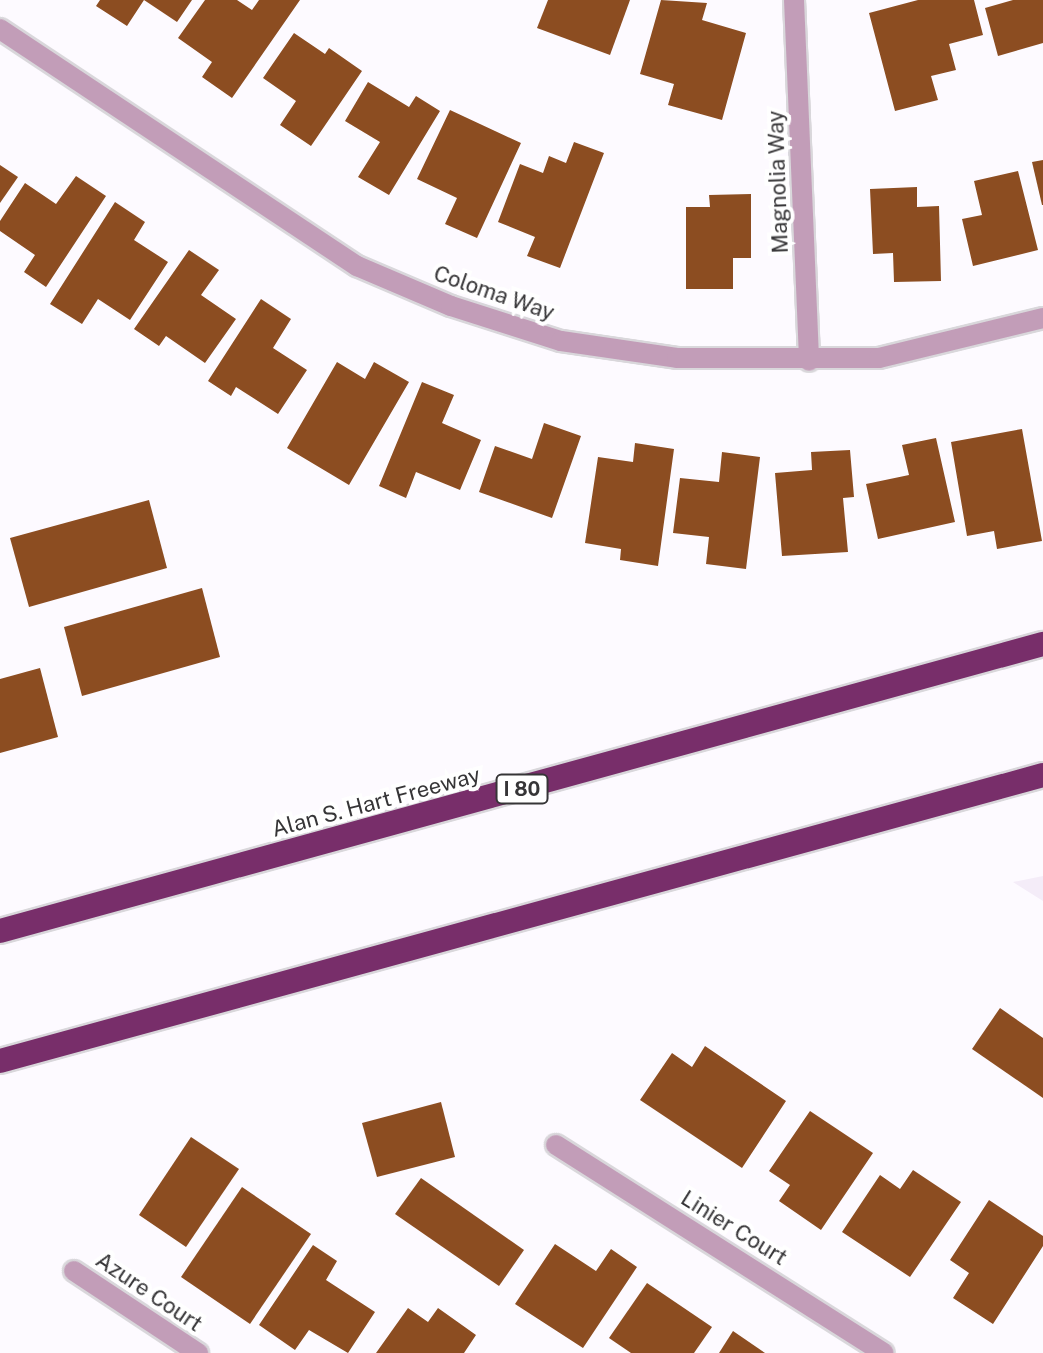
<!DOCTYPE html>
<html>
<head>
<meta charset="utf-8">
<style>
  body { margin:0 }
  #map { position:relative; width:1043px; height:1353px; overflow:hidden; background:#fdfaff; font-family:"Public Sans",sans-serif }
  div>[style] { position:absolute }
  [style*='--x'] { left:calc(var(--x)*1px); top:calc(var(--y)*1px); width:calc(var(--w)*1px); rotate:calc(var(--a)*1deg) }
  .built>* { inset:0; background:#f4ecf8 }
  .building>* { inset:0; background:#8c4d21 }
  .roads { filter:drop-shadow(2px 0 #d9d7db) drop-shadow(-2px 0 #d9d7db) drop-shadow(0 2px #d9d7db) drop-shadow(0 -2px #d9d7db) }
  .minor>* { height:20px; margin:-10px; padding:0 10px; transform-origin:10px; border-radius:10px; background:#c29db8 }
  .motorway>* { height:24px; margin:-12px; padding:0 12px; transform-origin:12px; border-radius:12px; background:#782e6a }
  span { translate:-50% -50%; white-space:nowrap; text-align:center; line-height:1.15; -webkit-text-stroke:8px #fff; paint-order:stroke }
  .shield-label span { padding:2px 6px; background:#fff; border:2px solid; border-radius:6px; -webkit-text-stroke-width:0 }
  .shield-label { font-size:20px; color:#363537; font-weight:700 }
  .street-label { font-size:22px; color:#363537 }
</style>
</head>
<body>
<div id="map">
  <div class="built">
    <div style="clip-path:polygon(1043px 876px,1043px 901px,1013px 882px)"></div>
  </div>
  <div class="building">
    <div style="clip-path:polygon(100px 0,192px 0,177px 22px,144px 0,127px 26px,96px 6px)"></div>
    <div style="clip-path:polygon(205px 0,237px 0,252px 10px,259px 0,300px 0,232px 98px,202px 77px,212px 62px,178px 38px)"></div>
    <div style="clip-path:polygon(548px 0,630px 0,610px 55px,537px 28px)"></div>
    <div style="clip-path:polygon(661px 0,707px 3px,702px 20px,746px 33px,722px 120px,668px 105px,674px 84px,640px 74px)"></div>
    <div style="clip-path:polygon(918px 0,974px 0,983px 35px,949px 44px,956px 70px,931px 76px,938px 100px,895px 111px,869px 13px)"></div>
    <div style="clip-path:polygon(1013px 0,1043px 0,1043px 43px,998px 56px,985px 8px)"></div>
    <div style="clip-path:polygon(294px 33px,325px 54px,329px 48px,362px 71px,311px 146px,280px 125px,296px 101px,263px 78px)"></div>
    <div style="clip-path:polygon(368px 82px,409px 107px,416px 96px,440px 111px,389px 195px,358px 177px,380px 142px,345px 121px)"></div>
    <div style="clip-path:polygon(450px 110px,521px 143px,477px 238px,445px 224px,457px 198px,417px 179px)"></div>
    <div style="clip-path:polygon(574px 142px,604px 153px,560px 268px,527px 256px,535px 237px,498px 222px,520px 164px,543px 173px,549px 156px,566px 163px)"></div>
    <div style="clip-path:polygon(1043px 160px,1043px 205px,1042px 205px,1032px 162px)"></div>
    <div style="clip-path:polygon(0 165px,18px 177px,0 203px)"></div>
    <div style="clip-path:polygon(1018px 171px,1038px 250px,973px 266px,962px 219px,982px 215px,974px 181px)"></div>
    <div style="clip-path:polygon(76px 176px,106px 196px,46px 287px,24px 272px,35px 255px,0 231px,0 221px,25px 183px,56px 204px)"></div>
    <div style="clip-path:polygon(917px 187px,917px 207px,939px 206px,941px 281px,894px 282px,893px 253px,873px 254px,870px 189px)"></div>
    <div style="clip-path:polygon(751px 194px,751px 258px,733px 258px,733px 289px,686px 289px,686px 207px,710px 207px,709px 195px)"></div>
    <div style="clip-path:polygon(115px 202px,145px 222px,134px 240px,168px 262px,130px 320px,98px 299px,82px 324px,50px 304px)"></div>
    <div style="clip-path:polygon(189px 250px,219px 270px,201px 295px,236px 319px,205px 363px,166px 336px,159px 346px,134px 329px)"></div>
    <div style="clip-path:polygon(261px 299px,291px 319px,273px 348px,307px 370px,278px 414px,236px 387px,231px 396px,208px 381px)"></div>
    <div style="clip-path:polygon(337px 362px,365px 379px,374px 362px,409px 382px,349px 485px,287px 448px)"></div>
    <div style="clip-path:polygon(422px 382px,454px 395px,442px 423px,481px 440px,460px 490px,416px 472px,406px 498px,379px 486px)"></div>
    <div style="clip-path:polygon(544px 423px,581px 436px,552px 518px,479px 492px,495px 446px,532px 459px)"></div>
    <div style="clip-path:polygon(1022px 429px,1042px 541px,997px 549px,994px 531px,967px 536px,951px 442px)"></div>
    <div style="clip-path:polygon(936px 438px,955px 522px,878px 539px,866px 484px,909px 475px,902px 445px)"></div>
    <div style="clip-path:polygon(635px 443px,674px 449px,658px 566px,620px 560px,621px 549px,585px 543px,598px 457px,633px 462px)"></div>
    <div style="clip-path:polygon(850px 450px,854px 497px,843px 498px,848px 552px,782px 556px,775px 473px,812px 470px,811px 452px)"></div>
    <div style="clip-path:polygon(722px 452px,760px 457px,746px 569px,706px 564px,709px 537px,673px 533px,680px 478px,719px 482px)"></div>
    <div style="clip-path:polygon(149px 500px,167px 568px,29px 607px,10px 538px)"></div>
    <div style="clip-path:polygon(202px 588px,220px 657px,82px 696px,64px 627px)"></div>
    <div style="clip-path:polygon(40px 668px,58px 737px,0 753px,0 679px)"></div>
    <div style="clip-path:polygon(1000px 1008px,1043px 1038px,1043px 1098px,972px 1049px)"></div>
    <div style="clip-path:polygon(705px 1046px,786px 1101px,742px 1168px,640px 1100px,672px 1053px,692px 1067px)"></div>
    <div style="clip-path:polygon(441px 1102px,455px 1157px,377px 1177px,362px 1123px)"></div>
    <div style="clip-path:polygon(810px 1111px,873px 1153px,821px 1230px,779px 1201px,790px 1185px,769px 1171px)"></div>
    <div style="clip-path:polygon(191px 1137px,239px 1169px,186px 1247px,139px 1215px)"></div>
    <div style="clip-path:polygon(913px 1170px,961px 1202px,910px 1277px,842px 1232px,880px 1175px,900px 1189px)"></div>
    <div style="clip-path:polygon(421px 1178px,524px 1250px,499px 1286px,395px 1214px)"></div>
    <div style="clip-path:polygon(242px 1187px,311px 1234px,250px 1324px,181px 1277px)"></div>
    <div style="clip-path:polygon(989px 1200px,1043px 1236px,1043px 1246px,993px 1324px,953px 1298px,969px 1273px,950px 1260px)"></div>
    <div style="clip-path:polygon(555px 1244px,596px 1271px,611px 1249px,637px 1267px,583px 1348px,515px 1304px)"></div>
    <div style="clip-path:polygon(313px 1245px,337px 1261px,326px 1280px,375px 1312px,348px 1353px,309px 1330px,295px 1350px,259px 1325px)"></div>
    <div style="clip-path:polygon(647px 1283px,712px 1327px,694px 1353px,631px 1353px,609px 1338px)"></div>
    <div style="clip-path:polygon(408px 1308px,428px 1322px,438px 1308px,476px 1335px,464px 1353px,376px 1353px)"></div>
    <div style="clip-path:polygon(733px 1331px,765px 1353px,719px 1353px)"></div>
  </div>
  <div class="roads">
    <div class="minor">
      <div style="--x:794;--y:0;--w:361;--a:87.6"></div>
      <div style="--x:0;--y:29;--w:429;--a:33.6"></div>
      <div style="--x:357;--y:266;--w:102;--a:23.1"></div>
      <div style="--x:451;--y:306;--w:115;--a:17.7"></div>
      <div style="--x:561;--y:341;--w:117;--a:8.3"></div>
      <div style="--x:677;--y:358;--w:202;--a:0"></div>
      <div style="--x:879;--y:358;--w:169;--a:-13.7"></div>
      <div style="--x:556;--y:1145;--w:388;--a:32.4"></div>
      <div style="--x:74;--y:1271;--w:149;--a:33.5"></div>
    </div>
    <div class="motorway">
      <div style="--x:0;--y:931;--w:1082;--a:-15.39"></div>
      <div style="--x:0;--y:1061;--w:1082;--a:-15.33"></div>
    </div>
  </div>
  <div class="shield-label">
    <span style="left:522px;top:789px">I 80</span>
  </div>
  <div class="street-label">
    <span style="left:778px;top:182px;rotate:-92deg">Magnolia Way</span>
    <span style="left:494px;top:293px;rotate:19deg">Coloma Way</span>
    <span style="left:376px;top:802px;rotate:-15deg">Alan S. Hart Freeway</span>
    <span style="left:734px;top:1228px;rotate:32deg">Linier Court</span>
    <span style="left:149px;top:1292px;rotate:34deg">Azure Court</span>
  </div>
</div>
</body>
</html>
